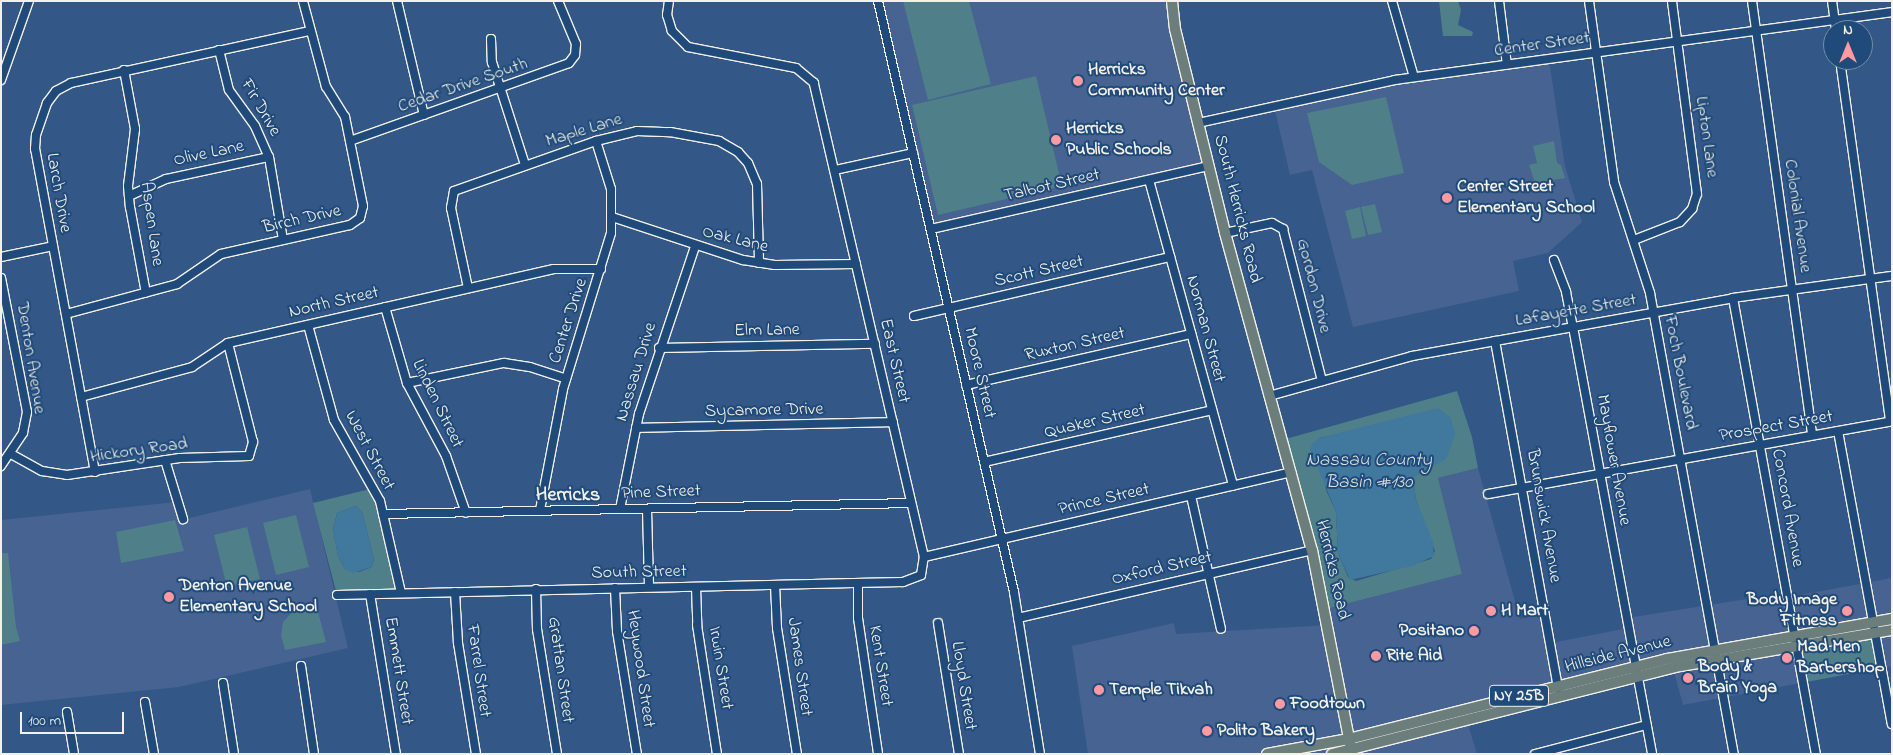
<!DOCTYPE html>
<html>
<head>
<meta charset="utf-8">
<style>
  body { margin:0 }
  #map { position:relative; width:1893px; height:755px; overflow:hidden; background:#335787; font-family:"Indie Flower",sans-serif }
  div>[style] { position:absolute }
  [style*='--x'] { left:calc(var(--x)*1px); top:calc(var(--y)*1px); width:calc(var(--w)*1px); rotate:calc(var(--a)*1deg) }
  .built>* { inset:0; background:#466392 }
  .green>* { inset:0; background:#4f7f89 }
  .water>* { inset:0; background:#41789e }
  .roads { filter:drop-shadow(1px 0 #f4f1e8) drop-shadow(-1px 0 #f4f1e8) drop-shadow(0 1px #f4f1e8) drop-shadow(0 -1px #f4f1e8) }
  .minor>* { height:8px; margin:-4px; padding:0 4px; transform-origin:4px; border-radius:4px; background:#1f4a7a }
  .major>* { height:10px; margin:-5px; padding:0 5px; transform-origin:5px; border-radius:5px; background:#6c7e7c }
  .dots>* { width:14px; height:14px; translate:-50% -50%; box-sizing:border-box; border:2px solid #1f4a7a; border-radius:50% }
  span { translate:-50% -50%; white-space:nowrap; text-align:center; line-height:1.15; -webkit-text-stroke:4px #1f4a7a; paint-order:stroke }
  .shield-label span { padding:1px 4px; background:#1f4a7a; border:1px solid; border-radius:4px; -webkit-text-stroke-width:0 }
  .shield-label { font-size:16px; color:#f4f1e8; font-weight:700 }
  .street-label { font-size:18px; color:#f4f1e8 }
  .poi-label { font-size:18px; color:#f4f1e8; font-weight:700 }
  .left { translate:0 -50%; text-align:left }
  .right { translate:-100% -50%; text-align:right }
  .water-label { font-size:19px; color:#d9dfdd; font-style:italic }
  .quarter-label { font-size:20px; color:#f4f1e8; font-weight:700 }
  .frame { position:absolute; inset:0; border:2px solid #f4f1e8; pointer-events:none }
  .north { position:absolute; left:1823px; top:20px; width:50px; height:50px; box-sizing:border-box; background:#1f4a7a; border:1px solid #748da6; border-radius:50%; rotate:0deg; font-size:14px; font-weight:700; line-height:20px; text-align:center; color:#f4f1e8 }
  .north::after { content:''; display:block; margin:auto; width:18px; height:22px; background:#ff9aa2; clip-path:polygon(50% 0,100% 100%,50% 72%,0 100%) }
  .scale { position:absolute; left:20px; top:712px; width:104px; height:22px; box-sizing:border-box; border:2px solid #f4f1e8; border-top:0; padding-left:6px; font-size:15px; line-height:18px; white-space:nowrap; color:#f4f1e8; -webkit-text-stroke:4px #1f4a7a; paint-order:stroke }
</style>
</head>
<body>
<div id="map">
  <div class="built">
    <div style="clip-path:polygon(878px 1px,1165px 1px,1175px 29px,1208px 166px,931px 229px)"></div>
    <div style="clip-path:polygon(1549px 60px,1565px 166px,1582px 222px,1548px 253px,1513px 261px,1519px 291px,1353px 327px,1312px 170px,1290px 175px,1274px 106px,1333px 92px)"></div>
    <div style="clip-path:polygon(1478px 468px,1520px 619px,1545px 614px,1551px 643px,1628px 628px,1627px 618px,1778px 594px,1794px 596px,1892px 578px,1892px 666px,1683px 705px,1674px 672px,1638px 680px,1636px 667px,1558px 686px,1560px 696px,1467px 721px,1477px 754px,1088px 754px,1072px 646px,1174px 623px,1176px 634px,1328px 625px,1326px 609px,1462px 574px,1438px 478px)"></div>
    <div style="clip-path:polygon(310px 489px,348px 648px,179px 687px,1px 705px,1px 520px,176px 502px,181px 520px)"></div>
  </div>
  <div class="green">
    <div style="clip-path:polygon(903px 1px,969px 1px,991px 84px,928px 100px)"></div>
    <div style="clip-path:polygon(1439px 1px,1458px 1px,1461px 10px,1458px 25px,1473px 32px,1472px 36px,1443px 36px)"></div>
    <div style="clip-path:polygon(1036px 76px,1062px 186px,938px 215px,912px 105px)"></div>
    <div style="clip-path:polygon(1386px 97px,1404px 173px,1352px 185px,1319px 162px,1307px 113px)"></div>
    <div style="clip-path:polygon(1554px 141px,1557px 163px,1561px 165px,1565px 178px,1535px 183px,1529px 165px,1537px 163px,1533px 146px)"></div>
    <div style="clip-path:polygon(1375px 204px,1382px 232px,1368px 235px,1361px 207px)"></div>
    <div style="clip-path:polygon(1360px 207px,1366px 236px,1352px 239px,1345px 211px)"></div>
    <div style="clip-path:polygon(evenodd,1457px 391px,1472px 437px,1478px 468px,1438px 478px,1462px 574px,1326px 609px,1282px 440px,1457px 391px,1338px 434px,1446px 458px,1413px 477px,1416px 500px,1435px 551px,1431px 559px,1356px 581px,1348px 577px,1338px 553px,1336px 512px,1326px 490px,1319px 438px,1338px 434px)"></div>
    <div style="clip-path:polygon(evenodd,374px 488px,401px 593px,337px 595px,313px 503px,374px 488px,356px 506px,362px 512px,374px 559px,372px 567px,359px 572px,345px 569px,338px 556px,333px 529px,337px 513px,356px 506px)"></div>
    <div style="clip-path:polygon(296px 515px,309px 567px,276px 575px,263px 523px)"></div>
    <div style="clip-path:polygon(175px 520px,184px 551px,121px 563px,116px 532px)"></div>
    <div style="clip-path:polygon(247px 527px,260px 579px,227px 587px,214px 535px)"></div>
    <div style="clip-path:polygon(8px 553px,16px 627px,20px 641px,1px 645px,1px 553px)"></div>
    <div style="clip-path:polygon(307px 607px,317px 608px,326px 642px,285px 650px,281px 636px,283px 622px,293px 611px)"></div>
    <div style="clip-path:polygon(1874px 635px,1880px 668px,1806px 682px,1799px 647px)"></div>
  </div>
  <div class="water">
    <div style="clip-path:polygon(1438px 408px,1451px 418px,1455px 435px,1446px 459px,1413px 477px,1416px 500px,1433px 542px,1434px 556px,1412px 566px,1350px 580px,1338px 553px,1336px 512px,1310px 449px,1312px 444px,1319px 438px)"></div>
    <div style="clip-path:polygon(356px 506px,362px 512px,374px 559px,372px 567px,353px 573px,345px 569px,338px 556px,333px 529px,337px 513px)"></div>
  </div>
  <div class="roads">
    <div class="minor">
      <div style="--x:397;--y:1;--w:117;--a:76.7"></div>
      <div style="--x:878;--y:1;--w:606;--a:77.04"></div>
      <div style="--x:1014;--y:592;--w:164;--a:80.9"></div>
      <div style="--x:1392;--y:1;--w:79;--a:73.9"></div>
      <div style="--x:1499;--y:1;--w:64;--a:82.9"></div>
      <div style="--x:1589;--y:1;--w:183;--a:82.1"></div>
      <div style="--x:1614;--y:182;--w:117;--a:72"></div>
      <div style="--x:1650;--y:293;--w:469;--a:79.7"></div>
      <div style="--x:1752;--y:1;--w:438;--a:82.1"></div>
      <div style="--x:1832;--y:1;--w:29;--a:82"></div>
      <div style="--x:491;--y:39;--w:23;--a:88"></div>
      <div style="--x:492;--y:62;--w:108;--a:72.2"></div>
      <div style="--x:219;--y:50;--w:41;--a:76"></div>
      <div style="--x:229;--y:90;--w:44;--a:54.2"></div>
      <div style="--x:255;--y:126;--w:34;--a:66"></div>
      <div style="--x:269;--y:157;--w:84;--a:80.4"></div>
      <div style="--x:1840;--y:60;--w:364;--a:82.1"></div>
      <div style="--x:124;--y:70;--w:60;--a:79.4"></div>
      <div style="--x:135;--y:129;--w:57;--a:97"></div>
      <div style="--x:128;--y:186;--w:21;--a:85"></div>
      <div style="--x:130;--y:207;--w:87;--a:79.5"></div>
      <div style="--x:1;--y:80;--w:84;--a:-70.5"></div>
      <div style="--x:1198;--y:123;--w:202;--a:-12.3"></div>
      <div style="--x:1395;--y:80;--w:502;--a:-7.79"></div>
      <div style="--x:350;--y:141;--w:232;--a:-19.6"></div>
      <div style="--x:569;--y:63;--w:10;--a:-53"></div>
      <div style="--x:575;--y:55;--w:11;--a:-85"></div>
      <div style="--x:576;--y:44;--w:47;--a:-112.7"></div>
      <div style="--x:835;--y:170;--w:80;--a:-12.3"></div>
      <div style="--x:1149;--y:180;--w:317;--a:74.6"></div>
      <div style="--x:129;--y:196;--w:41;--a:-24.7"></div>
      <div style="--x:166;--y:179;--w:105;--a:-12.1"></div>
      <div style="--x:612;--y:217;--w:138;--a:18.2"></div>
      <div style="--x:743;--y:260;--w:32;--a:9"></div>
      <div style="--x:775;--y:265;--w:81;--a:-0.7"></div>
      <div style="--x:931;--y:229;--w:284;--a:-12.8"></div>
      <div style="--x:1225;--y:233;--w:48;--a:-12"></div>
      <div style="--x:1272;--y:223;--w:13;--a:29"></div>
      <div style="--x:1283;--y:229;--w:157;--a:75.6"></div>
      <div style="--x:1634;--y:240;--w:49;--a:-21.4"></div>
      <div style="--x:1680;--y:222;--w:18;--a:-47"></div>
      <div style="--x:1692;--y:209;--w:16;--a:-72"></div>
      <div style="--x:1697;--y:194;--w:195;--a:-97.4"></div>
      <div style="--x:1;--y:257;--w:53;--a:-11.9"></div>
      <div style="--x:1554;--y:260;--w:34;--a:69"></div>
      <div style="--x:1566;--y:292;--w:36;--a:79"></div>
      <div style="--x:1573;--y:327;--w:434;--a:79.5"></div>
      <div style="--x:1;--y:278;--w:136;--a:79"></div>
      <div style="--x:27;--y:412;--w:21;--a:101"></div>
      <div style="--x:23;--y:433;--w:40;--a:124"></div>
      <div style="--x:468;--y:288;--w:82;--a:-102"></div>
      <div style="--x:451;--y:208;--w:17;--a:-80"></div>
      <div style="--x:454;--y:191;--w:151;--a:-19.4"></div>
      <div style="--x:596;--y:141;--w:42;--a:-13.7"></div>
      <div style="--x:637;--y:131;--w:33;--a:2"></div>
      <div style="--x:670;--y:132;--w:50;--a:10.4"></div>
      <div style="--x:719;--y:141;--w:22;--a:30"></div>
      <div style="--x:738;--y:152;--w:15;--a:48"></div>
      <div style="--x:748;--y:163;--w:23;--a:67"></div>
      <div style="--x:757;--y:184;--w:79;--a:88.5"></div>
      <div style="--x:1733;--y:298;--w:463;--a:79.7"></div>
      <div style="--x:385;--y:307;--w:79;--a:73.9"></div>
      <div style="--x:407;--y:383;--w:83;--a:61.9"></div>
      <div style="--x:446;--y:456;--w:60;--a:70.7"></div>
      <div style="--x:66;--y:314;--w:115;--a:-15.1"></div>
      <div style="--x:177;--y:284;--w:53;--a:-34.3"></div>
      <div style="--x:221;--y:254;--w:132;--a:-12.7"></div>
      <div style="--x:350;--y:225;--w:12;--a:-35"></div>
      <div style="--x:360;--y:218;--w:12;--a:-76"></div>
      <div style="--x:363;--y:206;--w:91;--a:-101.4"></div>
      <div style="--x:345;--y:117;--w:36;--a:-122"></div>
      <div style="--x:326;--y:87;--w:89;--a:-105"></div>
      <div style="--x:914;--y:316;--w:263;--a:-13"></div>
      <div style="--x:308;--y:325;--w:98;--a:74.7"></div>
      <div style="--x:334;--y:420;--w:93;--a:60.4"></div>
      <div style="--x:380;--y:501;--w:94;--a:77.1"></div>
      <div style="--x:1495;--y:341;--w:357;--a:79.7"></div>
      <div style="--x:659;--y:348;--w:216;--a:-1.1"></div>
      <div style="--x:407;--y:383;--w:99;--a:-11.7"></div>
      <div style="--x:504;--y:363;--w:26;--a:9"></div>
      <div style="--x:530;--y:367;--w:38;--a:18"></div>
      <div style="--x:966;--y:385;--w:231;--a:-12.8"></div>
      <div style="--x:1269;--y:396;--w:148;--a:-15.6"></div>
      <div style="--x:1412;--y:356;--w:326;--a:-10.2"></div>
      <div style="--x:1733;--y:298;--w:161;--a:-7.9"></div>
      <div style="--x:81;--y:397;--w:115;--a:-15.1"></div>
      <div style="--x:192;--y:367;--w:43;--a:-33.7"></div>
      <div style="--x:228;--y:343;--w:334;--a:-12.8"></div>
      <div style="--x:554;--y:269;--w:47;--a:0"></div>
      <div style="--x:636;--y:428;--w:257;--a:-1.3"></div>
      <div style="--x:1838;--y:431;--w:298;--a:79.6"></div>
      <div style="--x:11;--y:454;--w:35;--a:29"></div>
      <div style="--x:42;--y:471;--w:25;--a:9"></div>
      <div style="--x:67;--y:475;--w:114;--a:-8.6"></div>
      <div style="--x:180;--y:458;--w:69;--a:-1.7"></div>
      <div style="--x:249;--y:456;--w:15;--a:-74"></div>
      <div style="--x:253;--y:442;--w:102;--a:-104.2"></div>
      <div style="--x:165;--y:460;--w:62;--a:73"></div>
      <div style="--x:984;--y:462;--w:234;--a:-12.8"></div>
      <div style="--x:95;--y:472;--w:329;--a:-100.5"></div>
      <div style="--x:35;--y:149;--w:14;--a:-86"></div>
      <div style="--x:36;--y:135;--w:34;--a:-71"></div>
      <div style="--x:47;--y:103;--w:15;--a:-53"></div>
      <div style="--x:56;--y:91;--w:17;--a:-28"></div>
      <div style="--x:71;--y:83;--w:244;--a:-12.3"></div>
      <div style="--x:1488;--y:494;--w:411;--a:-10.2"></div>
      <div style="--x:1191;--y:496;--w:136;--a:77.3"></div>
      <div style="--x:620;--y:509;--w:97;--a:-78.7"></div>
      <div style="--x:639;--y:414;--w:176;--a:-71.5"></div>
      <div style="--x:647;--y:509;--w:78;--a:88.5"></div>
      <div style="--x:540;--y:510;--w:123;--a:-79.2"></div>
      <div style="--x:563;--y:389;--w:163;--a:-72.9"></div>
      <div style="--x:611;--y:233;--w:44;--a:-90"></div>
      <div style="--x:611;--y:189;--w:50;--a:-107.4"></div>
      <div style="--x:383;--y:514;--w:528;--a:-1.19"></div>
      <div style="--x:924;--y:557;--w:377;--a:-13"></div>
      <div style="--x:858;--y:583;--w:35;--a:90"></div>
      <div style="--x:858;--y:618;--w:137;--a:81.6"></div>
      <div style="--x:775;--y:585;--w:43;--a:87.3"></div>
      <div style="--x:777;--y:628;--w:128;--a:81"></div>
      <div style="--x:696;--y:587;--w:38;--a:88"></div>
      <div style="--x:697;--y:625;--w:131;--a:81.2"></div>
      <div style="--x:615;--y:588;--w:43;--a:87.3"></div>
      <div style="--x:617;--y:631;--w:125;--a:80.8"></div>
      <div style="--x:536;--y:589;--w:40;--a:88.6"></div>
      <div style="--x:537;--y:629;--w:127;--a:80.9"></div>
      <div style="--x:455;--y:592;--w:51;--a:86.6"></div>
      <div style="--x:458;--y:643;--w:112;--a:80.8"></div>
      <div style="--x:370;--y:594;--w:162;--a:80.8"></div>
      <div style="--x:337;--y:595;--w:566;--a:-1.32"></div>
      <div style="--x:903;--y:582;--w:19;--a:-21"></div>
      <div style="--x:921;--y:575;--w:18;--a:-81"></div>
      <div style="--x:924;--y:557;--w:487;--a:-103.1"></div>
      <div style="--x:814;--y:83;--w:23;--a:-140"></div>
      <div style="--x:796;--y:68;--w:110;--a:-169"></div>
      <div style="--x:688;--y:47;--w:23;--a:-135"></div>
      <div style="--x:672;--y:31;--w:17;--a:-107"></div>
      <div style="--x:667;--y:15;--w:14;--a:-82"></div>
      <div style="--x:1018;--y:618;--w:302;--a:-13"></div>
      <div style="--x:938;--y:623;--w:133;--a:80.9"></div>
      <div style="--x:301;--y:666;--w:89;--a:81.6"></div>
      <div style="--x:223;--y:683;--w:72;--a:81.2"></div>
      <div style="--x:145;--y:702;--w:53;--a:80.2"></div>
      <div style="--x:67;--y:712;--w:43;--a:80.5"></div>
      <div style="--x:1535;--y:754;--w:115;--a:-14.6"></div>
    </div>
    <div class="major">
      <div style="--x:1172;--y:1;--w:28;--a:84"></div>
      <div style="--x:1175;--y:29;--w:210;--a:76.2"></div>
      <div style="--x:1225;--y:233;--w:329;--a:74.7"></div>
      <div style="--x:1312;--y:550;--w:208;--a:78.9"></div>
      <div style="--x:1267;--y:754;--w:83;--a:-10.4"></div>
      <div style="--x:1349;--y:739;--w:328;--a:-14.1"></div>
      <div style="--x:1667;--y:659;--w:229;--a:-10.1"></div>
      <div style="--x:1332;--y:754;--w:360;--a:-14.2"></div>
      <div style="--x:1681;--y:666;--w:214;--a:-9.7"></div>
    </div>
  </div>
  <div class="dots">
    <div style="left:1078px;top:81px;background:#ff9aa2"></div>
    <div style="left:1056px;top:140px;background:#ff9aa2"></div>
    <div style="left:1447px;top:198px;background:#ff9aa2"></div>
    <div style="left:169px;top:597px;background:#ff9aa2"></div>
    <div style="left:1491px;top:611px;background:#ff9aa2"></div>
    <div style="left:1847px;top:611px;background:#ff9aa2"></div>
    <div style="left:1474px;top:631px;background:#ff9aa2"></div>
    <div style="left:1376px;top:656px;background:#ff9aa2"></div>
    <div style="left:1787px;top:658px;background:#ff9aa2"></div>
    <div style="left:1688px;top:678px;background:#ff9aa2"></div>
    <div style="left:1099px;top:690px;background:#ff9aa2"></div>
    <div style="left:1280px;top:704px;background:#ff9aa2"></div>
    <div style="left:1207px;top:731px;background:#ff9aa2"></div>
  </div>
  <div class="shield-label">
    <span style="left:1519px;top:696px">NY 25B</span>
  </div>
  <div class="street-label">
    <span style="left:1542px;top:45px;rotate:-8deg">Center Street</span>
    <span style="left:463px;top:86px;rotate:-19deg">Cedar Drive South</span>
    <span style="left:260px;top:108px;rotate:60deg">Fir Drive</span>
    <span style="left:584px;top:131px;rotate:-17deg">Maple Lane</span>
    <span style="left:1706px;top:137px;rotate:82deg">Lipton Lane</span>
    <span style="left:209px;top:154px;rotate:-12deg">Olive Lane</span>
    <span style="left:1052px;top:186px;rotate:-13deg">Talbot Street</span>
    <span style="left:58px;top:193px;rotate:80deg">Larch Drive</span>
    <span style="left:1237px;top:209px;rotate:76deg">South Herricks Road</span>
    <span style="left:1797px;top:216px;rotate:82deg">Colonial Avenue</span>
    <span style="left:302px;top:220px;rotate:-13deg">Birch Drive</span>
    <span style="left:151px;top:224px;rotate:82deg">Aspen Lane</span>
    <span style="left:735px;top:240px;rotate:14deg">Oak Lane</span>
    <span style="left:1039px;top:272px;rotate:-13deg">Scott Street</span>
    <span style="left:1313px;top:286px;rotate:76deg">Gordon Drive</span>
    <span style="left:334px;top:303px;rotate:-13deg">North Street</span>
    <span style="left:1576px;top:311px;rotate:-10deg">Lafayette Street</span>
    <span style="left:569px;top:321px;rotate:-72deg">Center Drive</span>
    <span style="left:1205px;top:329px;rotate:75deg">Norman Street</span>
    <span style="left:767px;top:331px;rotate:-1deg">Elm Lane</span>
    <span style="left:1075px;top:345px;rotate:-13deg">Ruxton Street</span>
    <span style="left:30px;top:358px;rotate:81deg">Denton Avenue</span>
    <span style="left:894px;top:361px;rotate:77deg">East Street</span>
    <span style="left:637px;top:372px;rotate:-73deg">Nassau Drive</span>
    <span style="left:979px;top:373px;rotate:77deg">Moore Street</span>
    <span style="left:1680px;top:373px;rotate:79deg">Foch Boulevard</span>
    <span style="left:437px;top:404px;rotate:64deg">Linden Street</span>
    <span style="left:764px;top:411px;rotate:-1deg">Sycamore Drive</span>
    <span style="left:1095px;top:422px;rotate:-13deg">Quaker Street</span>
    <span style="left:1776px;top:427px;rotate:-10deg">Prospect Street</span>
    <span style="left:139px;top:451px;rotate:-8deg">Hickory Road</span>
    <span style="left:369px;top:451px;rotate:62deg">West Street</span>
    <span style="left:1613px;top:460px;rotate:80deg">Mayflower Avenue</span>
    <span style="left:661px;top:493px;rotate:-2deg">Pine Street</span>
    <span style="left:1104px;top:500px;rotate:-13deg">Prince Street</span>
    <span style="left:1787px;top:508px;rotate:80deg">Concord Avenue</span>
    <span style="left:1543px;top:516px;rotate:80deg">Brunswick Avenue</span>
    <span style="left:1162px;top:569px;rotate:-13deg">Oxford Street</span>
    <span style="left:1332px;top:570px;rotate:77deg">Herricks Road</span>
    <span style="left:639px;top:573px;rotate:-1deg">South Street</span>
    <span style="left:1618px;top:655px;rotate:-14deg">Hillside Avenue</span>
    <span style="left:880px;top:666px;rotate:81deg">Kent Street</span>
    <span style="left:799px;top:667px;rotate:82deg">James Street</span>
    <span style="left:720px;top:668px;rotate:81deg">Irwin Street</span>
    <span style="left:640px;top:669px;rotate:82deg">Heywood Street</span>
    <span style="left:560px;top:670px;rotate:82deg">Grattan Street</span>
    <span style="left:398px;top:671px;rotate:81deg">Emmett Street</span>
    <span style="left:478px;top:671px;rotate:82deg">Farrel Street</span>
    <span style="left:963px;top:686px;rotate:81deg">Lloyd Street</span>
  </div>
  <div class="poi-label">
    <span class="left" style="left:1088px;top:81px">Herricks<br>Community Center</span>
    <span class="left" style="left:1066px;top:140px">Herricks<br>Public Schools</span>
    <span class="left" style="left:1457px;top:198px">Center Street<br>Elementary School</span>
    <span class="left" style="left:179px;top:597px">Denton Avenue<br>Elementary School</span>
    <span class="right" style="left:1837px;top:611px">Body Image<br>Fitness</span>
    <span class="left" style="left:1501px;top:611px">H Mart</span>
    <span class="right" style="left:1464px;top:631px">Positano</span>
    <span class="left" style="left:1797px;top:658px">Mad Men<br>Barbershop</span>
    <span class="left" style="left:1386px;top:656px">Rite Aid</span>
    <span class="left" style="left:1698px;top:678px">Body &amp;<br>Brain Yoga</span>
    <span class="left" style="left:1109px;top:690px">Temple Tikvah</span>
    <span class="left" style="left:1290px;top:704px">Foodtown</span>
    <span class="left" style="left:1217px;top:731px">Polito Bakery</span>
  </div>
  <div class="water-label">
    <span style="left:1369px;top:472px">Nassau County<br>Basin #130</span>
  </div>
  <div class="quarter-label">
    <span style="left:568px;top:495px">Herricks</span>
  </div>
  <div class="frame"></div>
  <div class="north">N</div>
  <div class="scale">100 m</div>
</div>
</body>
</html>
